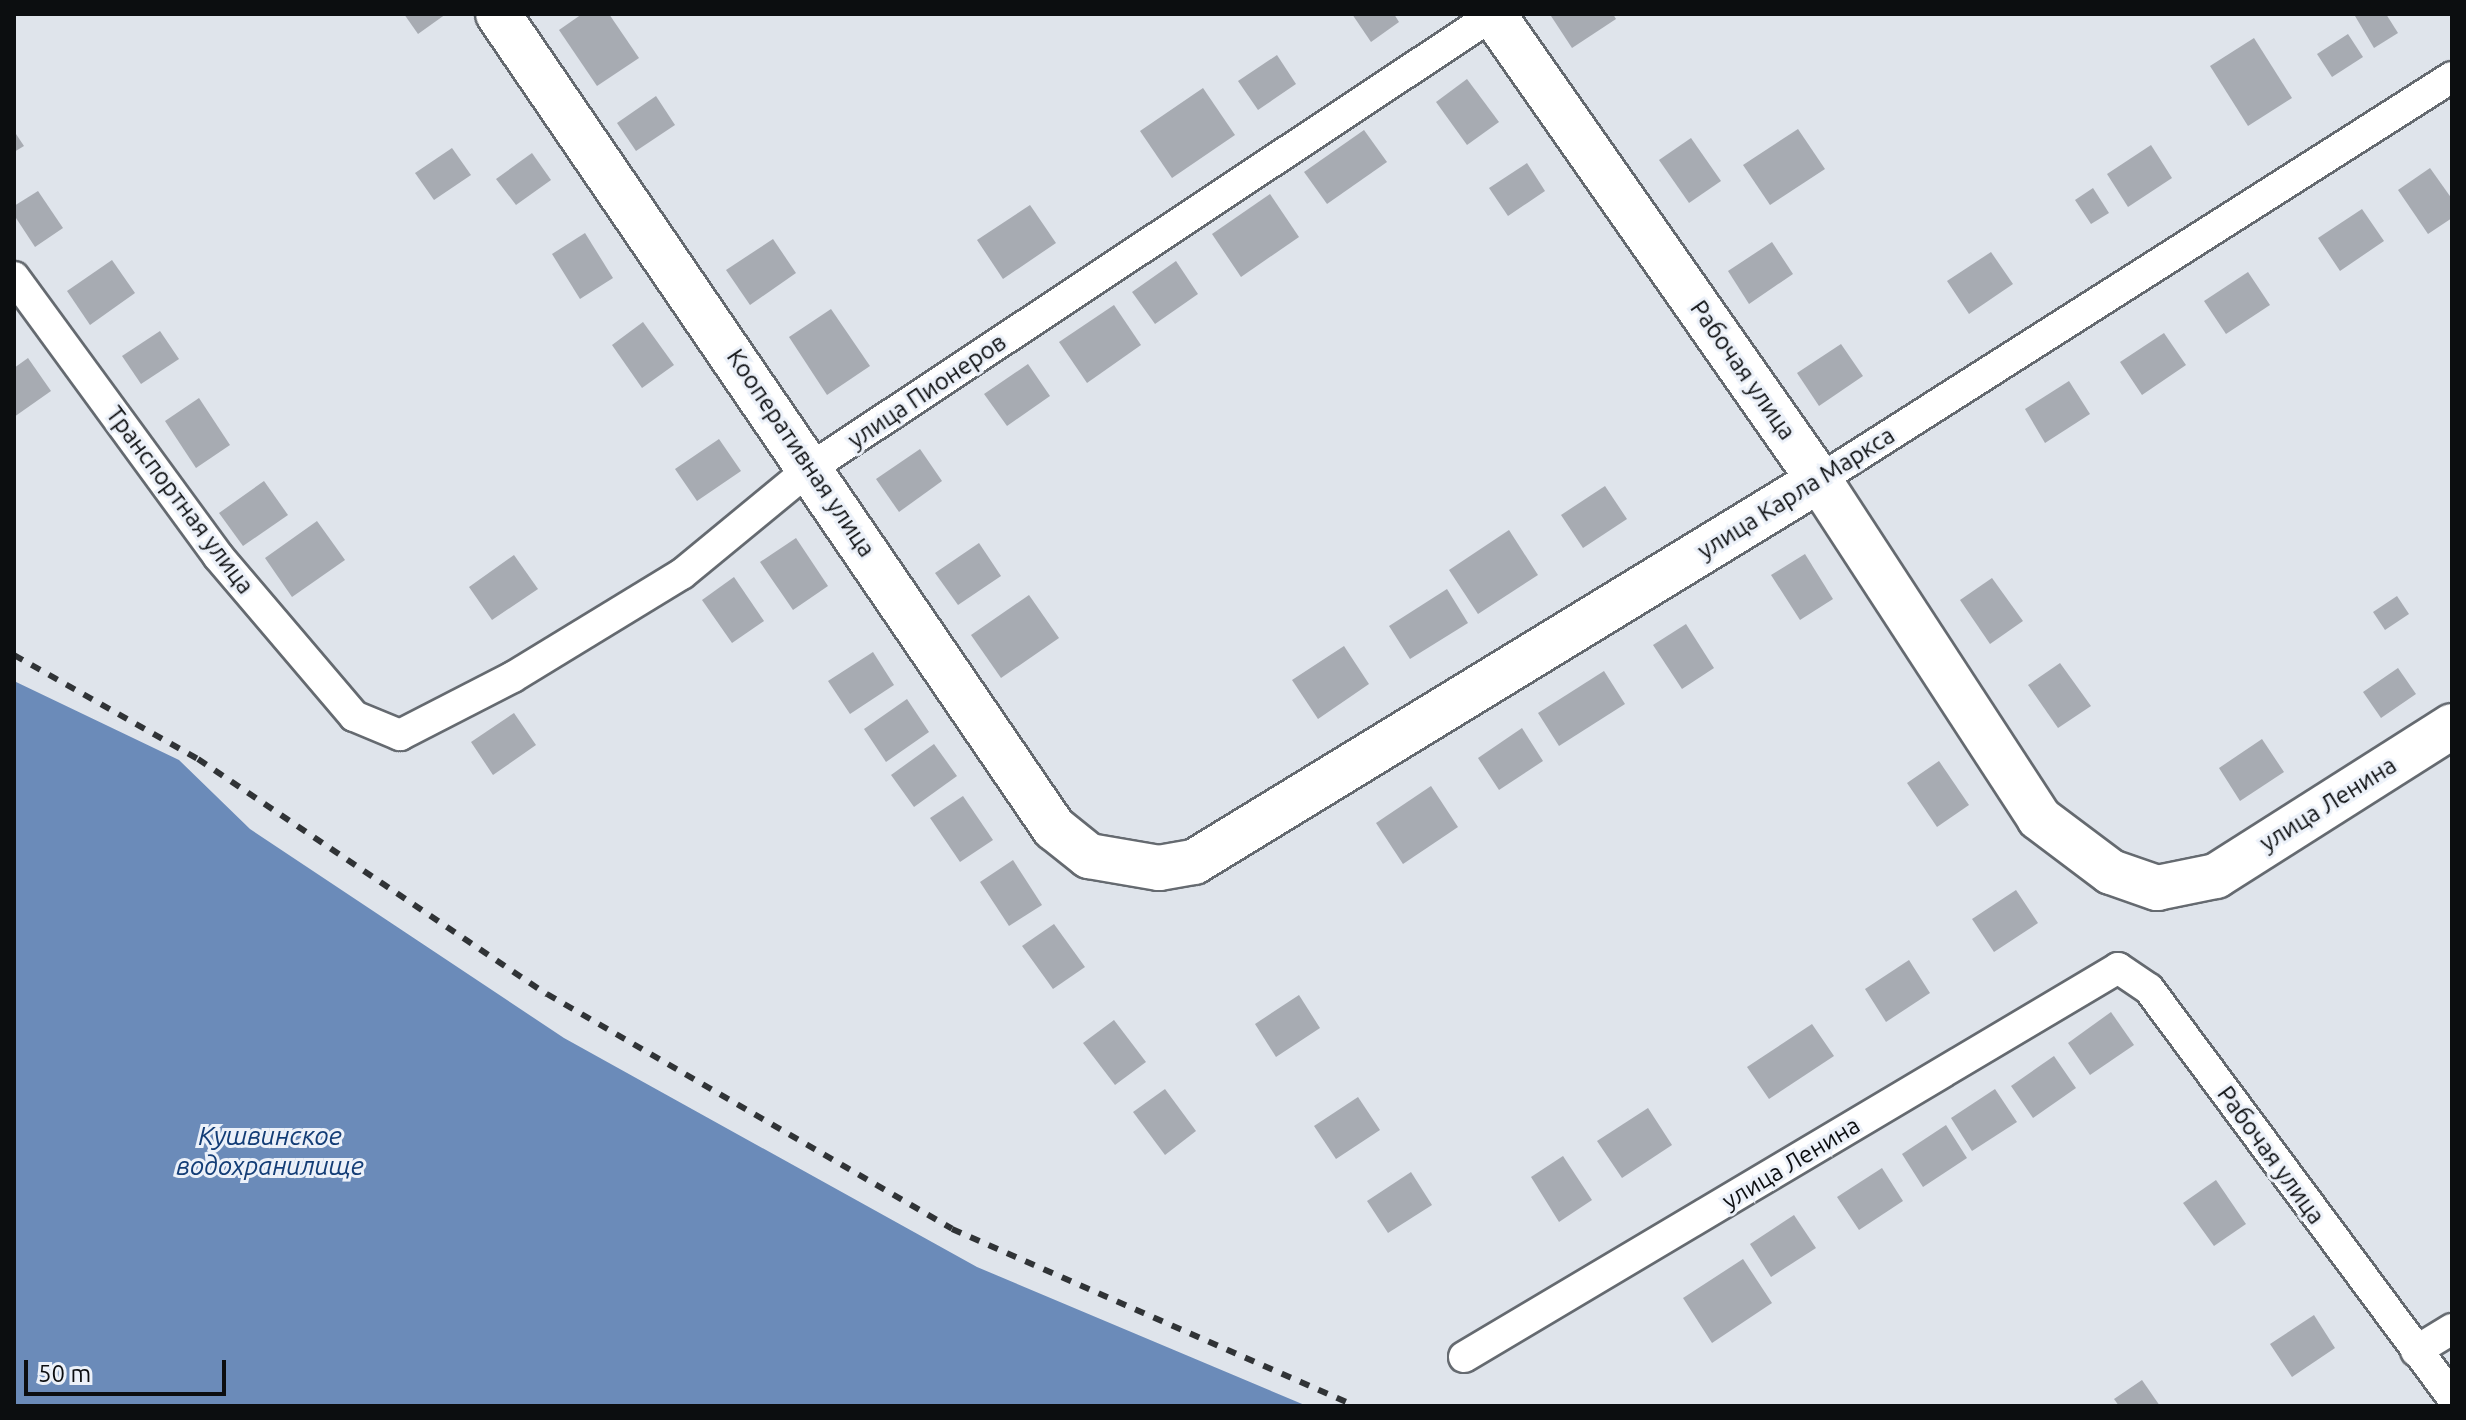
<!DOCTYPE html>
<html>
<head>
<meta charset="utf-8">
<style>
  body { margin:0 }
  #map { position:relative; width:2466px; height:1420px; overflow:hidden; background:#dfe4eb; font-family:Ubuntu,sans-serif }
  div>[style] { position:absolute }
  [style*='--x'] { left:calc(var(--x)*1px); top:calc(var(--y)*1px); width:calc(var(--w)*1px); rotate:calc(var(--a)*1deg) }
  .water>* { inset:0; background:#6b8bb9 }
  .building>* { inset:0; background:#a7abb2 }
  .roads { filter:drop-shadow(2px 0 #656a70) drop-shadow(-2px 0 #656a70) drop-shadow(0 2px #656a70) drop-shadow(0 -2px #656a70) }
  .street>* { height:30px; margin:-15px; padding:0 15px; transform-origin:15px; border-radius:15px; background:#fff }
  .secondary>* { height:44px; margin:-22px; padding:0 22px; transform-origin:22px; border-radius:22px; background:#fff }
  .rail>* { height:6px; margin-top:-3px; transform-origin:0; background:repeating-linear-gradient(90deg,#303336 0 10px,transparent 0 20px) }
  span { translate:-50% -50%; white-space:nowrap; text-align:center; line-height:1.15; -webkit-text-stroke:6px #ecf1f9; paint-order:stroke }
  .street-label { font-size:24px; color:#0c0e10 }
  .water-label { font-size:26px; color:#133d76; font-style:italic }
  .frame { position:absolute; inset:0; border:16px solid #0c0e10; pointer-events:none }
  .scale { position:absolute; left:24px; top:1360px; width:202px; height:36px; box-sizing:border-box; border:4px solid #0c0e10; border-top:0; padding-left:10px; font-size:24px; line-height:28px; white-space:nowrap; color:#0c0e10; -webkit-text-stroke:6px #ecf1f9; paint-order:stroke }
</style>
</head>
<body>
<div id="map">
  <div class="water">
    <div style="clip-path:polygon(14px 681px,179px 760px,250px 829px,564px 1038px,977px 1267px,1307px 1406px,14px 1406px)"></div>
  </div>
  <div class="building">
    <div style="clip-path:polygon(404px 14px,446px 14px,418px 34px)"></div>
    <div style="clip-path:polygon(582px 14px,609px 14px,639px 58px,597px 86px,559px 30px)"></div>
    <div style="clip-path:polygon(1352px 14px,1394px 14px,1399px 22px,1371px 42px)"></div>
    <div style="clip-path:polygon(1613px 14px,1616px 19px,1572px 48px,1551px 16px)"></div>
    <div style="clip-path:polygon(2359px 14px,2386px 14px,2398px 33px,2374px 48px,2355px 16px)"></div>
    <div style="clip-path:polygon(2348px 34px,2363px 57px,2332px 77px,2317px 54px)"></div>
    <div style="clip-path:polygon(2254px 38px,2292px 98px,2248px 126px,2210px 66px)"></div>
    <div style="clip-path:polygon(1277px 55px,1296px 84px,1258px 110px,1238px 81px)"></div>
    <div style="clip-path:polygon(1467px 79px,1499px 122px,1467px 145px,1436px 102px)"></div>
    <div style="clip-path:polygon(1203px 88px,1235px 135px,1172px 178px,1140px 131px)"></div>
    <div style="clip-path:polygon(656px 96px,675px 125px,636px 151px,617px 123px)"></div>
    <div style="clip-path:polygon(1798px 129px,1825px 169px,1770px 205px,1743px 165px)"></div>
    <div style="clip-path:polygon(1364px 130px,1387px 162px,1327px 204px,1304px 172px)"></div>
    <div style="clip-path:polygon(14px 131px,24px 146px,14px 152px)"></div>
    <div style="clip-path:polygon(1691px 138px,1721px 181px,1689px 203px,1659px 160px)"></div>
    <div style="clip-path:polygon(2151px 145px,2172px 178px,2128px 207px,2107px 174px)"></div>
    <div style="clip-path:polygon(452px 148px,471px 175px,434px 200px,415px 173px)"></div>
    <div style="clip-path:polygon(532px 153px,551px 180px,516px 205px,496px 179px)"></div>
    <div style="clip-path:polygon(1527px 163px,1545px 191px,1508px 216px,1489px 188px)"></div>
    <div style="clip-path:polygon(2430px 168px,2452px 199px,2452px 218px,2428px 234px,2398px 190px)"></div>
    <div style="clip-path:polygon(2093px 188px,2109px 213px,2091px 224px,2075px 200px)"></div>
    <div style="clip-path:polygon(38px 191px,63px 228px,35px 247px,14px 215px,14px 206px)"></div>
    <div style="clip-path:polygon(1270px 194px,1299px 237px,1241px 277px,1212px 234px)"></div>
    <div style="clip-path:polygon(1030px 205px,1056px 243px,1003px 279px,977px 240px)"></div>
    <div style="clip-path:polygon(2362px 209px,2384px 241px,2340px 271px,2318px 238px)"></div>
    <div style="clip-path:polygon(585px 233px,613px 278px,580px 299px,552px 254px)"></div>
    <div style="clip-path:polygon(773px 239px,796px 273px,750px 305px,726px 270px)"></div>
    <div style="clip-path:polygon(1772px 242px,1793px 274px,1749px 304px,1728px 271px)"></div>
    <div style="clip-path:polygon(1991px 252px,2013px 284px,1969px 314px,1947px 281px)"></div>
    <div style="clip-path:polygon(112px 260px,135px 293px,90px 325px,67px 291px)"></div>
    <div style="clip-path:polygon(1176px 261px,1198px 294px,1155px 324px,1132px 292px)"></div>
    <div style="clip-path:polygon(2248px 272px,2270px 305px,2226px 334px,2204px 301px)"></div>
    <div style="clip-path:polygon(1114px 305px,1141px 345px,1087px 383px,1059px 342px)"></div>
    <div style="clip-path:polygon(831px 309px,870px 366px,827px 395px,789px 337px)"></div>
    <div style="clip-path:polygon(643px 322px,674px 365px,642px 388px,612px 345px)"></div>
    <div style="clip-path:polygon(160px 331px,179px 359px,141px 384px,122px 356px)"></div>
    <div style="clip-path:polygon(2164px 333px,2186px 365px,2142px 395px,2120px 362px)"></div>
    <div style="clip-path:polygon(1841px 344px,1863px 376px,1819px 406px,1797px 373px)"></div>
    <div style="clip-path:polygon(28px 358px,51px 391px,14px 417px,14px 368px)"></div>
    <div style="clip-path:polygon(1028px 364px,1050px 396px,1007px 426px,984px 394px)"></div>
    <div style="clip-path:polygon(2069px 381px,2090px 414px,2045px 443px,2025px 409px)"></div>
    <div style="clip-path:polygon(199px 398px,230px 445px,196px 468px,165px 421px)"></div>
    <div style="clip-path:polygon(719px 439px,741px 471px,697px 501px,675px 469px)"></div>
    <div style="clip-path:polygon(920px 449px,942px 481px,899px 512px,876px 479px)"></div>
    <div style="clip-path:polygon(264px 481px,288px 515px,243px 546px,219px 513px)"></div>
    <div style="clip-path:polygon(1605px 486px,1627px 519px,1583px 548px,1561px 515px)"></div>
    <div style="clip-path:polygon(317px 521px,345px 560px,292px 597px,265px 558px)"></div>
    <div style="clip-path:polygon(1509px 530px,1538px 575px,1478px 614px,1449px 570px)"></div>
    <div style="clip-path:polygon(796px 538px,828px 586px,793px 610px,760px 562px)"></div>
    <div style="clip-path:polygon(979px 543px,1001px 576px,958px 605px,935px 573px)"></div>
    <div style="clip-path:polygon(1805px 554px,1833px 599px,1800px 620px,1771px 575px)"></div>
    <div style="clip-path:polygon(514px 555px,538px 589px,492px 620px,469px 587px)"></div>
    <div style="clip-path:polygon(734px 577px,764px 621px,732px 643px,702px 600px)"></div>
    <div style="clip-path:polygon(1992px 578px,2023px 621px,1990px 644px,1960px 600px)"></div>
    <div style="clip-path:polygon(1447px 589px,1468px 623px,1410px 659px,1389px 626px)"></div>
    <div style="clip-path:polygon(1029px 595px,1059px 638px,1001px 678px,971px 635px)"></div>
    <div style="clip-path:polygon(2397px 596px,2409px 614px,2385px 630px,2373px 612px)"></div>
    <div style="clip-path:polygon(1686px 624px,1714px 668px,1682px 689px,1653px 645px)"></div>
    <div style="clip-path:polygon(1344px 646px,1369px 684px,1318px 719px,1292px 680px)"></div>
    <div style="clip-path:polygon(873px 652px,894px 685px,850px 714px,828px 681px)"></div>
    <div style="clip-path:polygon(2060px 663px,2091px 706px,2058px 728px,2028px 685px)"></div>
    <div style="clip-path:polygon(2398px 668px,2416px 694px,2381px 718px,2363px 692px)"></div>
    <div style="clip-path:polygon(1604px 671px,1625px 704px,1559px 746px,1538px 713px)"></div>
    <div style="clip-path:polygon(907px 699px,929px 732px,886px 762px,864px 729px)"></div>
    <div style="clip-path:polygon(514px 713px,536px 745px,493px 775px,471px 742px)"></div>
    <div style="clip-path:polygon(1522px 728px,1543px 761px,1499px 790px,1478px 758px)"></div>
    <div style="clip-path:polygon(2262px 739px,2284px 772px,2240px 801px,2219px 768px)"></div>
    <div style="clip-path:polygon(934px 744px,957px 776px,914px 807px,891px 775px)"></div>
    <div style="clip-path:polygon(1939px 761px,1969px 805px,1937px 827px,1907px 783px)"></div>
    <div style="clip-path:polygon(1431px 786px,1458px 827px,1403px 864px,1376px 823px)"></div>
    <div style="clip-path:polygon(963px 796px,993px 840px,960px 862px,930px 818px)"></div>
    <div style="clip-path:polygon(1013px 860px,1042px 905px,1009px 926px,980px 882px)"></div>
    <div style="clip-path:polygon(2016px 890px,2038px 923px,1994px 952px,1972px 919px)"></div>
    <div style="clip-path:polygon(1054px 924px,1085px 967px,1053px 989px,1022px 946px)"></div>
    <div style="clip-path:polygon(1909px 960px,1930px 993px,1886px 1022px,1865px 989px)"></div>
    <div style="clip-path:polygon(1299px 995px,1320px 1028px,1276px 1057px,1255px 1024px)"></div>
    <div style="clip-path:polygon(2111px 1012px,2134px 1045px,2090px 1075px,2068px 1043px)"></div>
    <div style="clip-path:polygon(1114px 1020px,1146px 1062px,1115px 1085px,1083px 1043px)"></div>
    <div style="clip-path:polygon(1812px 1024px,1834px 1056px,1769px 1099px,1747px 1067px)"></div>
    <div style="clip-path:polygon(2054px 1056px,2076px 1088px,2033px 1118px,2011px 1086px)"></div>
    <div style="clip-path:polygon(1165px 1089px,1196px 1131px,1165px 1155px,1133px 1112px)"></div>
    <div style="clip-path:polygon(1995px 1089px,2017px 1122px,1972px 1151px,1951px 1118px)"></div>
    <div style="clip-path:polygon(1358px 1097px,1380px 1130px,1336px 1159px,1314px 1126px)"></div>
    <div style="clip-path:polygon(1648px 1108px,1672px 1145px,1622px 1178px,1597px 1141px)"></div>
    <div style="clip-path:polygon(1946px 1125px,1967px 1158px,1923px 1187px,1902px 1154px)"></div>
    <div style="clip-path:polygon(1563px 1156px,1592px 1200px,1559px 1222px,1531px 1177px)"></div>
    <div style="clip-path:polygon(1882px 1168px,1903px 1201px,1859px 1230px,1837px 1197px)"></div>
    <div style="clip-path:polygon(1411px 1172px,1432px 1205px,1388px 1233px,1367px 1201px)"></div>
    <div style="clip-path:polygon(2216px 1180px,2246px 1224px,2214px 1246px,2183px 1203px)"></div>
    <div style="clip-path:polygon(1794px 1215px,1816px 1248px,1771px 1277px,1750px 1244px)"></div>
    <div style="clip-path:polygon(1743px 1259px,1772px 1303px,1712px 1343px,1683px 1298px)"></div>
    <div style="clip-path:polygon(2314px 1315px,2335px 1348px,2292px 1377px,2270px 1344px)"></div>
    <div style="clip-path:polygon(2142px 1380px,2160px 1406px,2119px 1406px,2114px 1399px)"></div>
  </div>
  <div class="roads">
    <div class="street">
      <div style="--x:14;--y:277;--w:346;--a:53.8"></div>
      <div style="--x:218;--y:556;--w:210;--a:49.6"></div>
      <div style="--x:354;--y:716;--w:50;--a:22.4"></div>
      <div style="--x:400;--y:735;--w:127;--a:-27.2"></div>
      <div style="--x:513;--y:677;--w:198;--a:-31.4"></div>
      <div style="--x:682;--y:574;--w:168;--a:-39.5"></div>
      <div style="--x:812;--y:467;--w:819;--a:-33.59"></div>
      <div style="--x:1819;--y:480;--w:750;--a:-32.48"></div>
      <div style="--x:2416;--y:1351;--w:42;--a:-31.4"></div>
      <div style="--x:1464;--y:1357;--w:761;--a:-30.74"></div>
      <div style="--x:2118;--y:968;--w:37;--a:34"></div>
      <div style="--x:2149;--y:989;--w:508;--a:53.4"></div>
    </div>
    <div class="secondary">
      <div style="--x:498;--y:14;--w:986;--a:55.67"></div>
      <div style="--x:1054;--y:828;--w:45;--a:38.7"></div>
      <div style="--x:1089;--y:856;--w:71;--a:9.7"></div>
      <div style="--x:1159;--y:868;--w:36;--a:-10"></div>
      <div style="--x:1194;--y:862;--w:732;--a:-31.43"></div>
      <div style="--x:1493;--y:14;--w:569;--a:55.02"></div>
      <div style="--x:1819;--y:480;--w:403;--a:56.9"></div>
      <div style="--x:2039;--y:818;--w:90;--a:36.9"></div>
      <div style="--x:2111;--y:872;--w:49;--a:19.2"></div>
      <div style="--x:2157;--y:888;--w:60;--a:-11.5"></div>
      <div style="--x:2216;--y:876;--w:280;--a:-32.4"></div>
    </div>
  </div>
  <div class="rail">
    <div style="--x:14;--y:655;--w:211;--a:29.5"></div>
    <div style="--x:198;--y:759;--w:421;--a:34"></div>
    <div style="--x:547;--y:994;--w:468;--a:30.1"></div>
    <div style="--x:952;--y:1229;--w:440;--a:23.7"></div>
  </div>
  <div class="street-label">
    <span style="left:1743px;top:370px;rotate:55deg">Рабочая улица</span>
    <span style="left:927px;top:391px;rotate:-34deg">улица Пионеров</span>
    <span style="left:801px;top:453px;rotate:56deg">Кооперативная улица</span>
    <span style="left:1796px;top:493px;rotate:-32deg">улица Карла Маркса</span>
    <span style="left:180px;top:500px;rotate:53deg">Транспортная улица</span>
    <span style="left:2328px;top:804px;rotate:-32deg">улица Ленина</span>
    <span style="left:2271px;top:1155px;rotate:54deg">Рабочая улица</span>
    <span style="left:1791px;top:1163px;rotate:-31deg">улица Ленина</span>
  </div>
  <div class="water-label">
    <span style="left:270px;top:1151px">Кушвинское<br>водохранилище</span>
  </div>
  <div class="frame"></div>
  <div class="scale">50 m</div>
</div>
</body>
</html>
